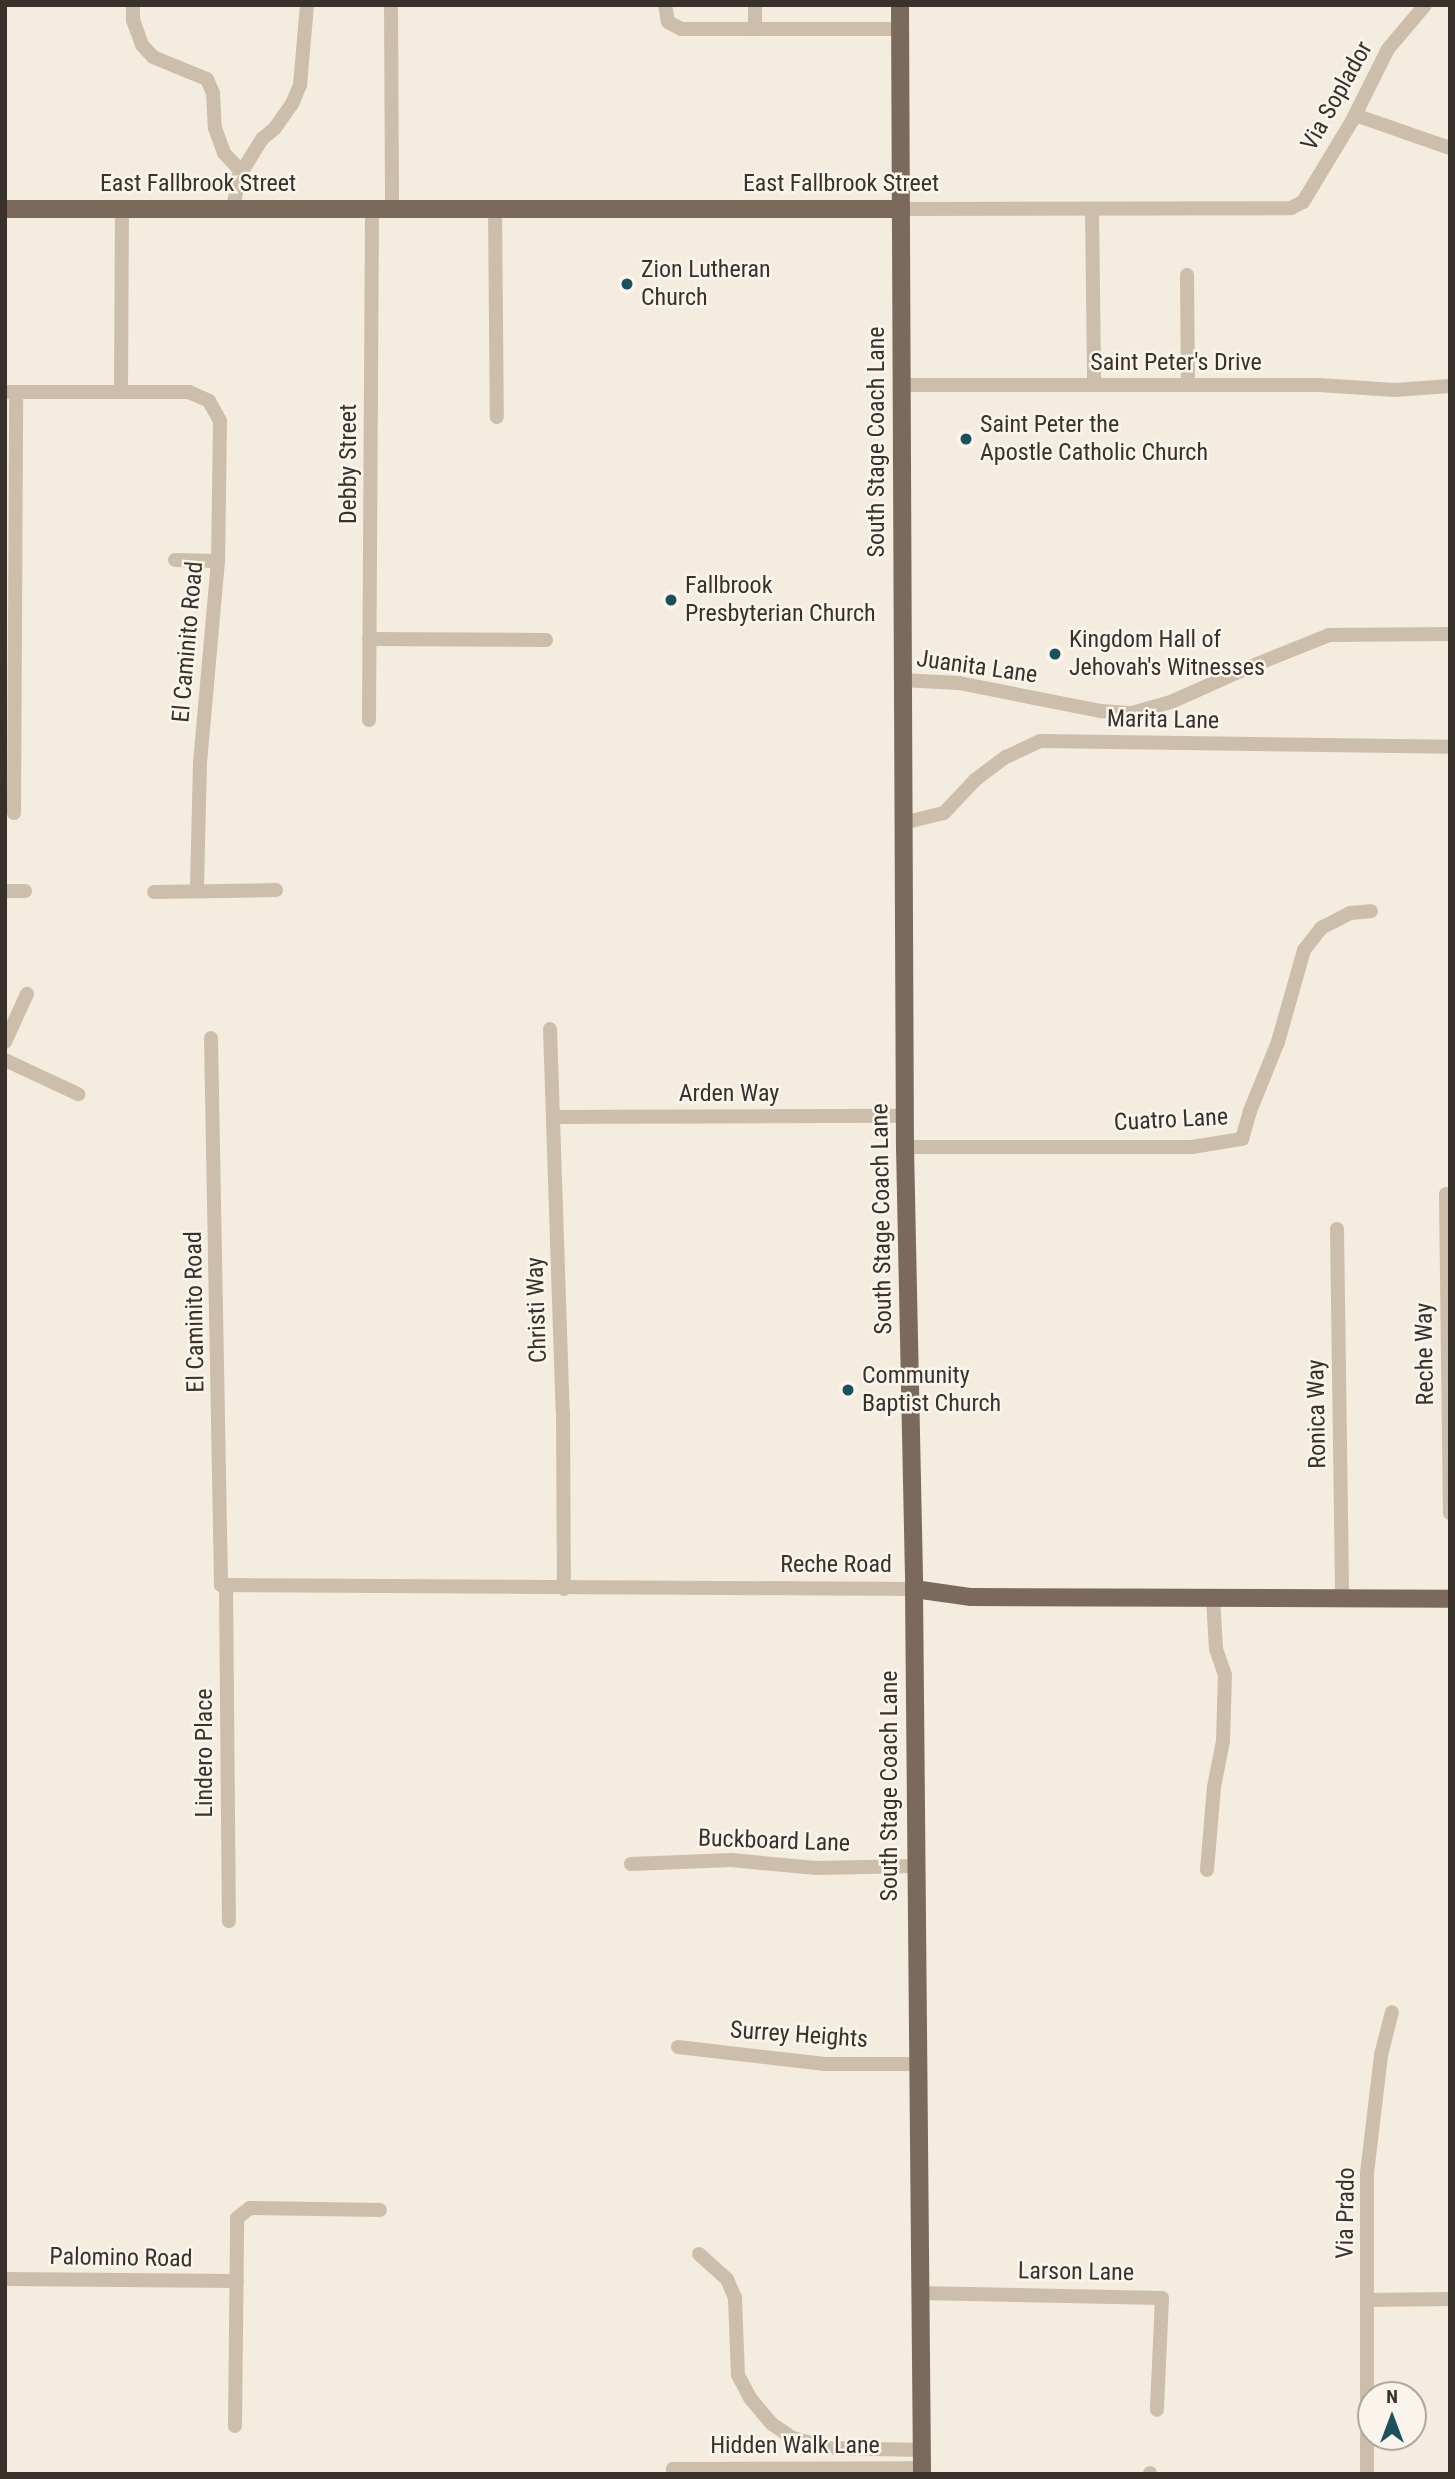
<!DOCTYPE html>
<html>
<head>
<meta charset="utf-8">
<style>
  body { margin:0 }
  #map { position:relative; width:1455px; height:2479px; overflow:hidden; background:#f3ecdf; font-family:"Roboto Condensed",sans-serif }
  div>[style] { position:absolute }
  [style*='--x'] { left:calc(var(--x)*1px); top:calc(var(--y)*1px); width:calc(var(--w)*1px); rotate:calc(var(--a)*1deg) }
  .minor>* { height:14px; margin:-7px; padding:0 7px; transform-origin:7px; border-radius:7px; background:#ccbeaa }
  .major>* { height:18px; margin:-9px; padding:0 9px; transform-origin:9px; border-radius:9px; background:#7b6a5b }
  .dots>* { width:19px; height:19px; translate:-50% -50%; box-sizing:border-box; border:4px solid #faf5ec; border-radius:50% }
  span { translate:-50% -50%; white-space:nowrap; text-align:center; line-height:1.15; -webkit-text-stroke:5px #faf5ec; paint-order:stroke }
  .street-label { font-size:24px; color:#39312a }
  .poi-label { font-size:24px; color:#39312a }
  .left { translate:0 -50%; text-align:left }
  .frame { position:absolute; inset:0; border:7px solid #39312a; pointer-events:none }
  .north { position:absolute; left:1357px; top:2381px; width:70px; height:70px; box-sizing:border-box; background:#faf5ec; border:2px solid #ada79e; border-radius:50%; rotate:0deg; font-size:19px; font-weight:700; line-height:28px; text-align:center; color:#39312a }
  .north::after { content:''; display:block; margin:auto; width:24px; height:32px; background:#1e505c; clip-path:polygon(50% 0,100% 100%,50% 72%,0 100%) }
</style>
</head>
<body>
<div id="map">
  <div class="minor">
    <div style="--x:133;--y:5;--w:15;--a:90"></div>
    <div style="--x:133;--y:20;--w:27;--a:70"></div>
    <div style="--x:142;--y:45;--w:16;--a:47"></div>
    <div style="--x:153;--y:57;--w:58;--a:22.2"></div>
    <div style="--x:207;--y:79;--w:15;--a:67"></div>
    <div style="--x:213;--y:93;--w:35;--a:87"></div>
    <div style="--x:215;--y:128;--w:27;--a:70"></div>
    <div style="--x:224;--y:153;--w:26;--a:47"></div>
    <div style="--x:391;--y:5;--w:204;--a:89.7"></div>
    <div style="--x:665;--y:5;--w:17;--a:80"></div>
    <div style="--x:668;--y:22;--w:15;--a:28"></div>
    <div style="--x:681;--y:29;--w:219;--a:0"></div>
    <div style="--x:755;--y:5;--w:24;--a:90"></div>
    <div style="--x:1355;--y:115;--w:101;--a:19.2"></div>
    <div style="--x:233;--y:208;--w:33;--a:-79"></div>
    <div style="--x:239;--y:176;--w:44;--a:-58.1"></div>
    <div style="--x:262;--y:139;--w:17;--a:-40"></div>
    <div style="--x:275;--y:128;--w:29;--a:-55"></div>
    <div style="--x:292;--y:104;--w:21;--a:-67"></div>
    <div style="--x:300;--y:85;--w:80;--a:-85"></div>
    <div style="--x:495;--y:208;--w:209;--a:89.5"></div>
    <div style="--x:901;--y:209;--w:390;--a:-0.1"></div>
    <div style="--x:1291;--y:208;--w:13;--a:-27"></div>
    <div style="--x:1303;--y:202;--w:95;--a:-58.8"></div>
    <div style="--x:1352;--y:121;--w:80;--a:-63.4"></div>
    <div style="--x:1388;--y:49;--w:57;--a:-49.9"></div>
    <div style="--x:1092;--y:209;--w:176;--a:89.3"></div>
    <div style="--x:1187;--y:275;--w:110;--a:89.5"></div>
    <div style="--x:901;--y:385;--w:418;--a:0"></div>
    <div style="--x:1319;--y:385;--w:76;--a:3.8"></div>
    <div style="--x:1395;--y:390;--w:55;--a:-4.2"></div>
    <div style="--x:121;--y:390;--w:181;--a:-89.7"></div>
    <div style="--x:5;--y:392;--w:184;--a:0"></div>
    <div style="--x:189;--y:392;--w:22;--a:24"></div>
    <div style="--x:209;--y:401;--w:23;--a:61"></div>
    <div style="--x:220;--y:421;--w:140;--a:90.8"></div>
    <div style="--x:218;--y:561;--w:203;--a:95.1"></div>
    <div style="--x:200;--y:763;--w:126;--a:91.4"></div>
    <div style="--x:175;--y:560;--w:43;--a:1.3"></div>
    <div style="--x:369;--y:639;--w:177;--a:0.3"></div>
    <div style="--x:901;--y:680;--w:58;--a:3"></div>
    <div style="--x:959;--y:683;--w:145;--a:11.2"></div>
    <div style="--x:1101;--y:711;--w:31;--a:4"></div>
    <div style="--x:1132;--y:713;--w:41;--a:-15.8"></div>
    <div style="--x:1171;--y:702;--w:83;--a:-24.1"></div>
    <div style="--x:1247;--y:668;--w:88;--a:-21.9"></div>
    <div style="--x:1329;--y:635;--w:121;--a:-0.5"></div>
    <div style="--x:369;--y:720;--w:512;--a:-89.66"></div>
    <div style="--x:14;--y:813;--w:421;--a:-89.7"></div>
    <div style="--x:903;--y:823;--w:42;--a:-13.7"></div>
    <div style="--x:944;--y:813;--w:45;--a:-46.8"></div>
    <div style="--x:975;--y:780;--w:39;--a:-37"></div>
    <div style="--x:1006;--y:757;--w:38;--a:-25"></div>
    <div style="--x:1041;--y:741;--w:409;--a:0.8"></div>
    <div style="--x:5;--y:891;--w:20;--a:0"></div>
    <div style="--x:154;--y:892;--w:122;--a:-0.9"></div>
    <div style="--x:550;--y:1029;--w:383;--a:88.1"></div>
    <div style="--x:563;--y:1412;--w:177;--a:89.7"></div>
    <div style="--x:211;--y:1038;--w:547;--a:88.95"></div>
    <div style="--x:221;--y:1585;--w:693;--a:0.33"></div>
    <div style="--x:5;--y:1042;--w:53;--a:-65.4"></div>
    <div style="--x:5;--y:1060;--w:81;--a:25"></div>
    <div style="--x:553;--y:1117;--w:352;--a:-0.2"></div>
    <div style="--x:905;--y:1147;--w:287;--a:0"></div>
    <div style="--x:1192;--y:1147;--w:51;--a:-9.1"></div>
    <div style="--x:1242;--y:1139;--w:29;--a:-74"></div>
    <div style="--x:1250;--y:1111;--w:74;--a:-67.9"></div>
    <div style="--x:1278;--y:1042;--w:96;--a:-74.2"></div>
    <div style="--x:1304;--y:950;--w:28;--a:-52"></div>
    <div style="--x:1321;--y:928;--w:33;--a:-27"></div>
    <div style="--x:1350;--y:913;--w:21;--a:-5"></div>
    <div style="--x:1446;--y:1194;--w:319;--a:89.3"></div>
    <div style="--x:1337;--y:1229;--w:368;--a:89.2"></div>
    <div style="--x:226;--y:1585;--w:336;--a:89.5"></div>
    <div style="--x:631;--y:1864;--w:100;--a:-2.3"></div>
    <div style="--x:731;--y:1860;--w:85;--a:5.4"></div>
    <div style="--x:816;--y:1868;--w:99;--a:-1.2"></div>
    <div style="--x:1207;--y:1870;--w:83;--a:-85.2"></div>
    <div style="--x:1214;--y:1787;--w:47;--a:-78.9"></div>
    <div style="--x:1223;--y:1741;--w:66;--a:-88.3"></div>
    <div style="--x:1225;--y:1675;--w:28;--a:-109"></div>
    <div style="--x:1216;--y:1649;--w:52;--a:-93.3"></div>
    <div style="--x:678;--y:2047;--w:148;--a:6.6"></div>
    <div style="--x:825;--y:2064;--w:92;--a:0"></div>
    <div style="--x:699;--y:2254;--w:38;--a:42"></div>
    <div style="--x:727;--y:2279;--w:21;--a:67"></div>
    <div style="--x:735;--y:2298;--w:77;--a:87.8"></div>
    <div style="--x:738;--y:2375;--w:26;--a:62"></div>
    <div style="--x:750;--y:2398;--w:34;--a:50"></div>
    <div style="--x:772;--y:2424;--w:25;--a:34"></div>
    <div style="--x:793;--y:2438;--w:37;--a:16"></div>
    <div style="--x:829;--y:2448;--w:92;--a:1.2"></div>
    <div style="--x:5;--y:2279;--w:232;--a:0.5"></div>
    <div style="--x:919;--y:2293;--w:243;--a:1.2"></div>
    <div style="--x:1162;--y:2298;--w:112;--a:92.6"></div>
    <div style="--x:1367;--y:2300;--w:83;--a:-0.7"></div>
    <div style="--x:1367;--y:2416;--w:243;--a:-90"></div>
    <div style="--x:1367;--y:2173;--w:119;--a:-83.2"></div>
    <div style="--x:1381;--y:2055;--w:44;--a:-75.7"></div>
    <div style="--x:235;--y:2426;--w:208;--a:-89.4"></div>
    <div style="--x:237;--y:2218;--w:16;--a:-38"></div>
    <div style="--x:250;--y:2208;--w:130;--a:0.9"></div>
    <div style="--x:1367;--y:2431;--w:43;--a:90"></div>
    <div style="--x:673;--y:2474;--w:5;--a:-90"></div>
    <div style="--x:673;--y:2469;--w:248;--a:-0.2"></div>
    <div style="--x:1150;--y:2474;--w:1;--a:-90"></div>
  </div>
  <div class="major">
    <div style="--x:900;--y:5;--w:1142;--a:89.75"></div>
    <div style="--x:905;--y:1147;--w:442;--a:88.8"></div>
    <div style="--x:914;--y:1589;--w:885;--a:89.48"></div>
    <div style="--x:5;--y:209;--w:896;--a:0"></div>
    <div style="--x:914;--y:1589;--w:58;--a:8"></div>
    <div style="--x:971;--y:1597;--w:479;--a:0.2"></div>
  </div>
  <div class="dots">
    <div style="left:627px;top:284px;background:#1e505c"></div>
    <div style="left:966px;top:439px;background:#1e505c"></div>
    <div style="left:671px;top:600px;background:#1e505c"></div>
    <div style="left:1055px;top:654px;background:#1e505c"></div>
    <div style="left:848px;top:1390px;background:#1e505c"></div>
  </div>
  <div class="street-label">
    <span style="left:1337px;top:96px;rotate:-61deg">Via Soplador</span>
    <span style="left:198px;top:184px">East Fallbrook Street</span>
    <span style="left:841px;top:184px">East Fallbrook Street</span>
    <span style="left:1176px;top:363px">Saint Peter's Drive</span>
    <span style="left:877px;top:442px;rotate:-90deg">South Stage Coach Lane</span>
    <span style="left:349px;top:464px;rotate:-90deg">Debby Street</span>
    <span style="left:188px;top:642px;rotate:-85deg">El Caminito Road</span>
    <span style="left:977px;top:667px;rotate:8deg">Juanita Lane</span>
    <span style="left:1163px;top:720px;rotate:1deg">Marita Lane</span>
    <span style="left:729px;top:1094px">Arden Way</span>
    <span style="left:1171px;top:1120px;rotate:-3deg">Cuatro Lane</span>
    <span style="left:882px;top:1219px;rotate:-91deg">South Stage Coach Lane</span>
    <span style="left:537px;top:1310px;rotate:-92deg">Christi Way</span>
    <span style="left:195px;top:1312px;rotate:-91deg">El Caminito Road</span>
    <span style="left:1425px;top:1354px;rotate:-91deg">Reche Way</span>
    <span style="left:1317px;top:1414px;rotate:-91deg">Ronica Way</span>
    <span style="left:836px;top:1565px">Reche Road</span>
    <span style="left:205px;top:1753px;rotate:-90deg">Lindero Place</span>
    <span style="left:890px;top:1786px;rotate:-90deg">South Stage Coach Lane</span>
    <span style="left:774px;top:1841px;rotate:2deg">Buckboard Lane</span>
    <span style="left:799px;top:2035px;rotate:4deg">Surrey Heights</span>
    <span style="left:1346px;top:2213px;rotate:-89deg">Via Prado</span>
    <span style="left:121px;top:2258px;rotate:1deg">Palomino Road</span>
    <span style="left:1076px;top:2272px;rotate:1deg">Larson Lane</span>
    <span style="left:795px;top:2446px">Hidden Walk Lane</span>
  </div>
  <div class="poi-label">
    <span class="left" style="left:641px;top:284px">Zion Lutheran<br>Church</span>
    <span class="left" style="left:980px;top:439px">Saint Peter the<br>Apostle Catholic Church</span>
    <span class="left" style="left:685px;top:600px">Fallbrook<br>Presbyterian Church</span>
    <span class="left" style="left:1069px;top:654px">Kingdom Hall of<br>Jehovah's Witnesses</span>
    <span class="left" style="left:862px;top:1390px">Community<br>Baptist Church</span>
  </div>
  <div class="frame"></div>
  <div class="north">N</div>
</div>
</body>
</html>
